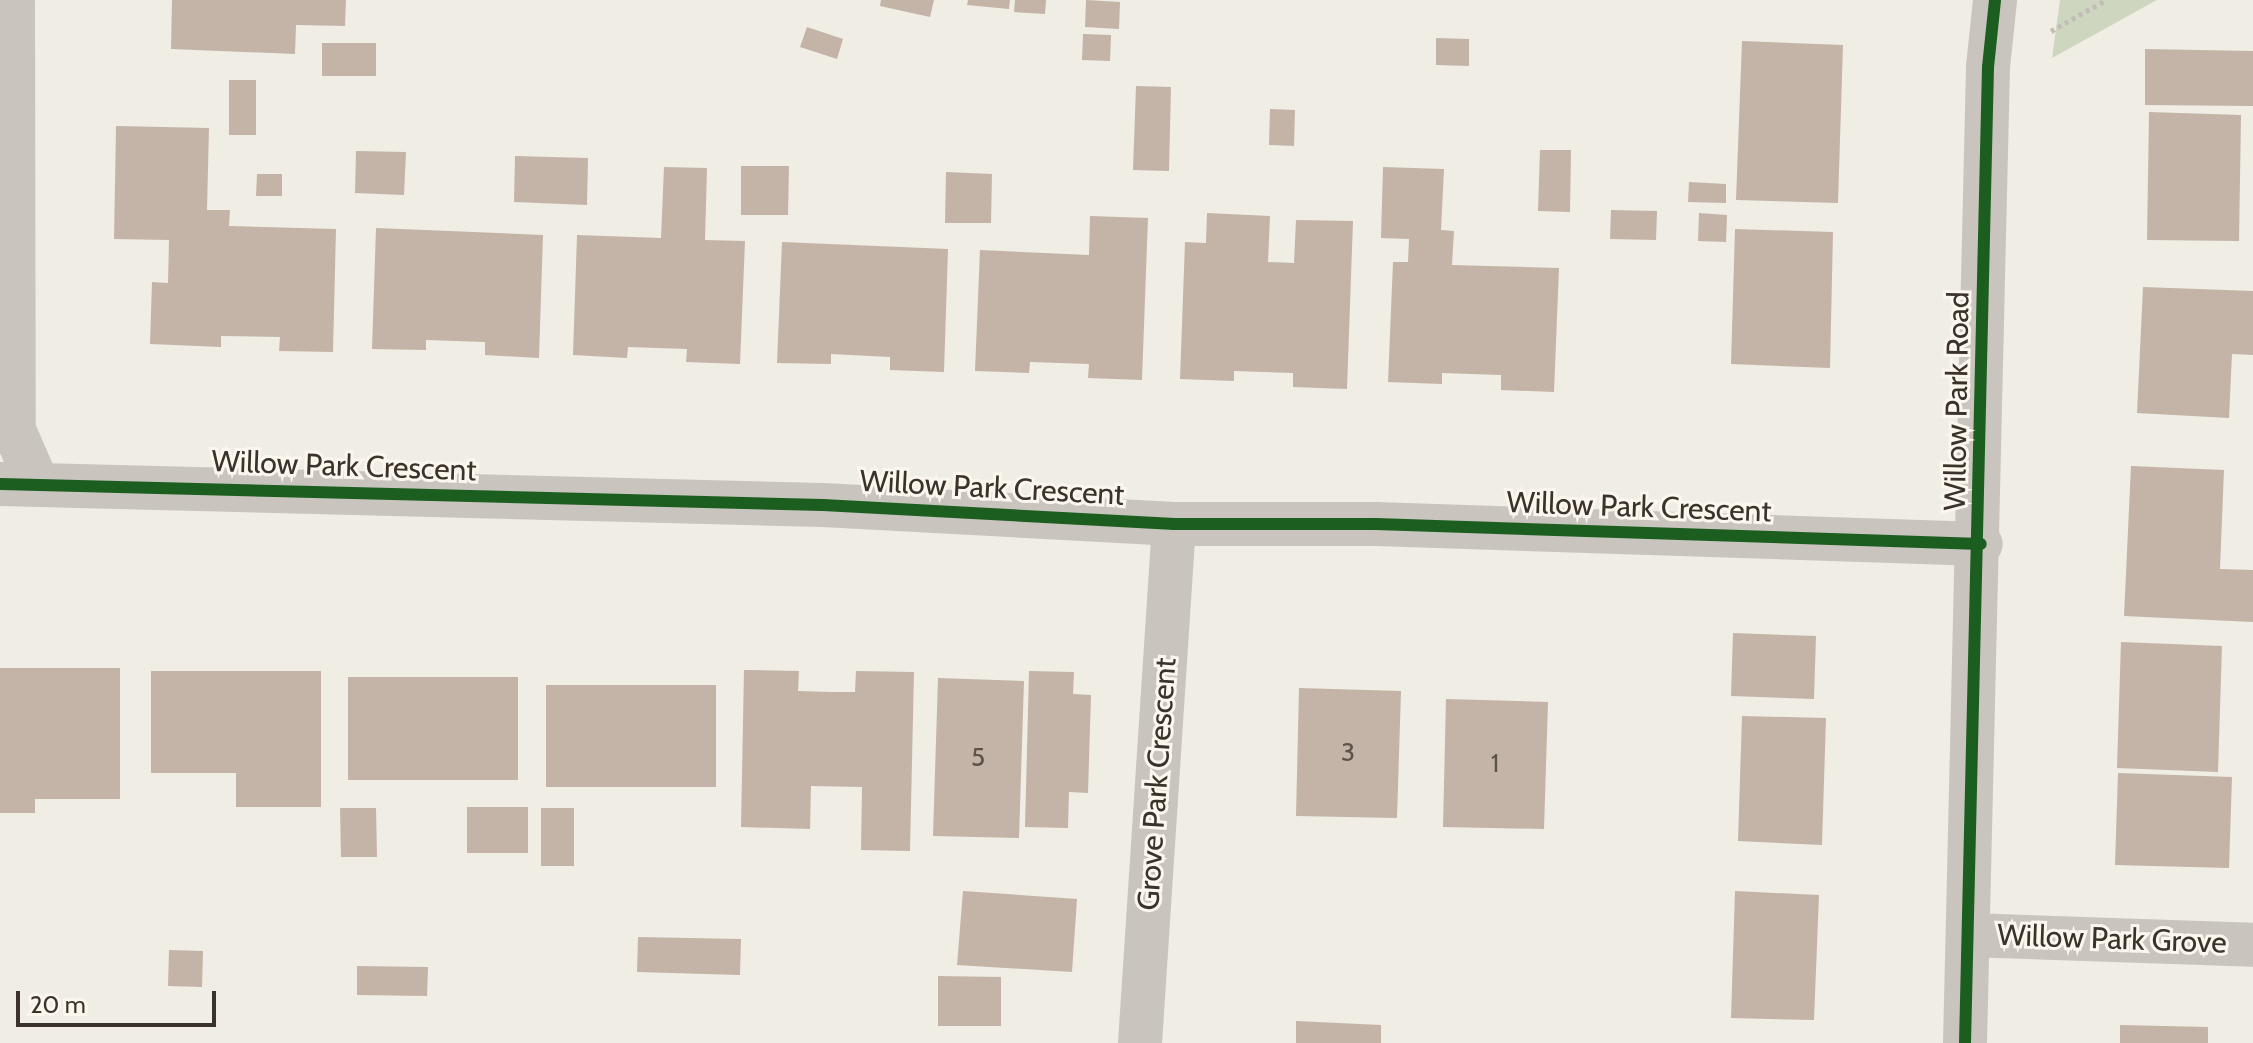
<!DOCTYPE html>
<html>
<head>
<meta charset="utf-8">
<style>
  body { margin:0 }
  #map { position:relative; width:2253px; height:1043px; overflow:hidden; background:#f0ede5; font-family:Cabin,sans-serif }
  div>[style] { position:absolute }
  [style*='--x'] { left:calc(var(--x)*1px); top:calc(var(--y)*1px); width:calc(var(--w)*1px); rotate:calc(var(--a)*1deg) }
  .green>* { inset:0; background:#ced6bf }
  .building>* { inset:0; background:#c3b4a7 }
  .path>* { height:5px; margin-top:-2.5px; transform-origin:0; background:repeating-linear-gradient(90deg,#c2bdb6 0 4px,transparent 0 8px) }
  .street>* { height:44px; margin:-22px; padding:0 22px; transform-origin:22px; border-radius:22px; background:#c9c5be }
  .cycleway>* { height:12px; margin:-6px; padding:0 6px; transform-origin:6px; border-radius:6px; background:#1b5e20 }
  span { translate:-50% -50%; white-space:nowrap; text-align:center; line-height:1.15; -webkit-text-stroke:6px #fbf7ee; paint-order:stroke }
  .number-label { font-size:26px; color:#5d534a }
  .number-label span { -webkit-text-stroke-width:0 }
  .street-label { font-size:30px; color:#3b332b }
  .scale { position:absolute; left:16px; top:991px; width:200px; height:36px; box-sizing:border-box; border:4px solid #3b332b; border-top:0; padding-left:10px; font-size:24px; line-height:28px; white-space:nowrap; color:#3b332b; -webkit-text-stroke:6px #fbf7ee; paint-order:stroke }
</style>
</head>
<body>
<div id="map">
  <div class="green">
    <div style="clip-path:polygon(2060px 0,2157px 0,2052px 58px)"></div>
  </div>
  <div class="building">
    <div style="clip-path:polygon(172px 0,346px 0,345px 26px,296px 25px,295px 54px,171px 49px)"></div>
    <div style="clip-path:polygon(881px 0,934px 0,930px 17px,880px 6px)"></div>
    <div style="clip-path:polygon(968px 0,1010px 0,1009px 9px,967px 5px)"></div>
    <div style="clip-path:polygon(1015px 0,1046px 0,1045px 14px,1014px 12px)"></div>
    <div style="clip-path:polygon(1086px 0,1120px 2px,1119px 29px,1085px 27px)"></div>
    <div style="clip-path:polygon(807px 27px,843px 39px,837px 59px,800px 47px)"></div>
    <div style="clip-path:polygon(1083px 34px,1111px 35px,1110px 61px,1082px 60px)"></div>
    <div style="clip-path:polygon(1436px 38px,1469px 39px,1469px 66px,1436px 65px)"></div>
    <div style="clip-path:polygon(1742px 41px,1843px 45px,1838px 203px,1736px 200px)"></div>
    <div style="clip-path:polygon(322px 43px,376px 43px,376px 76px,322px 76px)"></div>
    <div style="clip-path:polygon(2145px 49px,2253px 51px,2253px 106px,2145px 105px)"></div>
    <div style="clip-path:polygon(229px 80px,256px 80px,256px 135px,229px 135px)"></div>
    <div style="clip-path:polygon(1136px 86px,1171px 87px,1169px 171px,1133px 170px)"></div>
    <div style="clip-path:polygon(1270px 109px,1295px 110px,1294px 146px,1269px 145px)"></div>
    <div style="clip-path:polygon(2149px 112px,2241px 115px,2239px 241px,2147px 240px)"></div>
    <div style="clip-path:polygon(116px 126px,209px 128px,207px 210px,230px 210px,229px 226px,336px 229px,333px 352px,279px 351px,280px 337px,221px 336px,221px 347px,150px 344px,152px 282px,168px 283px,169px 240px,114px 239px)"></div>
    <div style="clip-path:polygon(1540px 150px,1571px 150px,1570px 212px,1538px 211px)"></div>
    <div style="clip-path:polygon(356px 151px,406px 152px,404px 195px,355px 193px)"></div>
    <div style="clip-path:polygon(515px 156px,588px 158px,587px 205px,514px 202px)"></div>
    <div style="clip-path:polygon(741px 166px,789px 166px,788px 215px,741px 215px)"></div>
    <div style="clip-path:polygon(664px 167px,707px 168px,705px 240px,745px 241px,740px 364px,686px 362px,687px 349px,628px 347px,627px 358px,573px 355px,577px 235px,661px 238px)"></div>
    <div style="clip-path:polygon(1383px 167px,1444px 169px,1441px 230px,1454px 231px,1452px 265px,1559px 268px,1554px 392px,1501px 390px,1501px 375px,1442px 373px,1442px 384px,1388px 382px,1393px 262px,1408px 262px,1409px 239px,1381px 238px)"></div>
    <div style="clip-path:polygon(946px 172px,992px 174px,991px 223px,945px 223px)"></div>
    <div style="clip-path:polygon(257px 174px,282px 174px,282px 196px,256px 196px)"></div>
    <div style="clip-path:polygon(1689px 182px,1726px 184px,1726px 203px,1688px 202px)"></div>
    <div style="clip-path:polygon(1611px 210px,1657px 211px,1656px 240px,1610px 239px)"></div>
    <div style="clip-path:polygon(1207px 213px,1270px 216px,1268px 262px,1294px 263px,1296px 220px,1353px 221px,1347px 389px,1293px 387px,1293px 373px,1234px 371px,1234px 381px,1180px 379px,1185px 242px,1206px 243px)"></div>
    <div style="clip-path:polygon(1699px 213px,1727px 215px,1726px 242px,1698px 241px)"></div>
    <div style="clip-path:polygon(1090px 216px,1148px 218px,1142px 380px,1088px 378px,1089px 364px,1030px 362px,1029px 373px,975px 371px,980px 250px,1089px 255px)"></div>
    <div style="clip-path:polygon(376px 228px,543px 235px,539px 358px,485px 355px,485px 342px,426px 340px,426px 350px,372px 349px)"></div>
    <div style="clip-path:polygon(1735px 229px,1833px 232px,1830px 368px,1731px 364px)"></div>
    <div style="clip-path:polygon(782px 242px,948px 249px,944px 372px,890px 370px,890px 357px,831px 354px,831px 364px,777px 363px)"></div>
    <div style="clip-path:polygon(2143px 287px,2253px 291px,2253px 355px,2232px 354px,2229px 418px,2137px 413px)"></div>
    <div style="clip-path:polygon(2131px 466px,2224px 470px,2220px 569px,2253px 570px,2253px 622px,2124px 616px)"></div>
    <div style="clip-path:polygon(1733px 633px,1816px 636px,1814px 699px,1731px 696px)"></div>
    <div style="clip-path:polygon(2121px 642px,2222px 646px,2218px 772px,2117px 768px)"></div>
    <div style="clip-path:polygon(0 668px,120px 668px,120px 799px,35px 799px,35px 813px,0 813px)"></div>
    <div style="clip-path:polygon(744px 670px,799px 671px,798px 691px,831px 692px,855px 692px,856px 671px,914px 672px,910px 851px,861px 850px,862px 787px,811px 786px,810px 829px,741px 827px)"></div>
    <div style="clip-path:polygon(151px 671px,321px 671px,321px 807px,236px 807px,236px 773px,151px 773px)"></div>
    <div style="clip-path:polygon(1029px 671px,1074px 672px,1073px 694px,1091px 695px,1088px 793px,1069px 792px,1068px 828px,1025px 827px)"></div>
    <div style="clip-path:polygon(348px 677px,518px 677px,518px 780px,348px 780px)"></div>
    <div style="clip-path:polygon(938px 678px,1024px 681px,1019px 838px,933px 836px)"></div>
    <div style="clip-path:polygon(546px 685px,716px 685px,716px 787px,546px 787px)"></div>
    <div style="clip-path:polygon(1299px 688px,1401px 691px,1397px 818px,1296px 816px)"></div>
    <div style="clip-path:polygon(1446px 699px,1548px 702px,1544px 829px,1443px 827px)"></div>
    <div style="clip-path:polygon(1742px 716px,1826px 718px,1822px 845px,1738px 841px)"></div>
    <div style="clip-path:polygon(2118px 773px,2232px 777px,2229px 868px,2115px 865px)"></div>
    <div style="clip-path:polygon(467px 807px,528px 807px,528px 853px,467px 853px)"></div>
    <div style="clip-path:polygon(340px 808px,376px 808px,377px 857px,341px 857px)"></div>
    <div style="clip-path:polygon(541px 808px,574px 808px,574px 866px,541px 866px)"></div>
    <div style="clip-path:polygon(963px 891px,1077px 899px,1072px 972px,957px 965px)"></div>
    <div style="clip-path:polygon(1735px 891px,1819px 895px,1814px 1020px,1731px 1018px)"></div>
    <div style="clip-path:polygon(638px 937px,741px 939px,740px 975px,637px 972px)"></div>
    <div style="clip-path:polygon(169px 950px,203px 951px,202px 987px,168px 986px)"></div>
    <div style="clip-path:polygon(357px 966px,428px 967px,427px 996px,357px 995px)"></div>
    <div style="clip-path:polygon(938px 976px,1001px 977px,1001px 1026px,938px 1026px)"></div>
    <div style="clip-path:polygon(1296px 1021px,1381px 1025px,1381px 1043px,1296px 1043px)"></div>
    <div style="clip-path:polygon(2120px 1025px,2208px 1027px,2208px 1043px,2120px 1043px)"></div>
  </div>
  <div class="path">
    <div style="--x:2051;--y:31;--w:63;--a:-29.4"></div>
  </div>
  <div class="street">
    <div style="--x:13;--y:0;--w:430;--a:89.9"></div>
    <div style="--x:14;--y:430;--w:58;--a:66.5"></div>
    <div style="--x:0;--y:484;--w:823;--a:1.46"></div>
    <div style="--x:823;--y:505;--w:352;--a:3.1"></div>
    <div style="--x:1174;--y:524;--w:202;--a:0"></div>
    <div style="--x:1376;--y:524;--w:605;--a:1.89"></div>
    <div style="--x:1970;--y:935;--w:283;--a:2"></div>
    <div style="--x:1140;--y:1043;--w:520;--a:-86.25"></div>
    <div style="--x:1965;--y:1043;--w:976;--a:-88.65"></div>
    <div style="--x:1988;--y:67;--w:67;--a:-84"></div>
  </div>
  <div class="cycleway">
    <div style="--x:0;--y:484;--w:823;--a:1.46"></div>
    <div style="--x:823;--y:505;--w:352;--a:3.1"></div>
    <div style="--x:1174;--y:524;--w:202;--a:0"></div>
    <div style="--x:1376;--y:524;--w:605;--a:1.89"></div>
    <div style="--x:1965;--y:1043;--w:976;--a:-88.65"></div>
    <div style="--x:1988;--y:67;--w:67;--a:-84"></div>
  </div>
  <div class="number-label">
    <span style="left:1348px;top:753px">3</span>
    <span style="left:978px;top:758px">5</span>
    <span style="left:1495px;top:764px">1</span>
  </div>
  <div class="street-label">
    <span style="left:1957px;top:401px;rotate:-89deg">Willow Park Road</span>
    <span style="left:344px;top:466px;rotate:2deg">Willow Park Crescent</span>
    <span style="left:992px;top:488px;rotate:3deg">Willow Park Crescent</span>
    <span style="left:1639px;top:507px;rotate:2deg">Willow Park Crescent</span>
    <span style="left:1157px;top:784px;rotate:-86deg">Grove Park Crescent</span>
    <span style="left:2112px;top:939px;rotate:2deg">Willow Park Grove</span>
  </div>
  <div class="scale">20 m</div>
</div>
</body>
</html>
